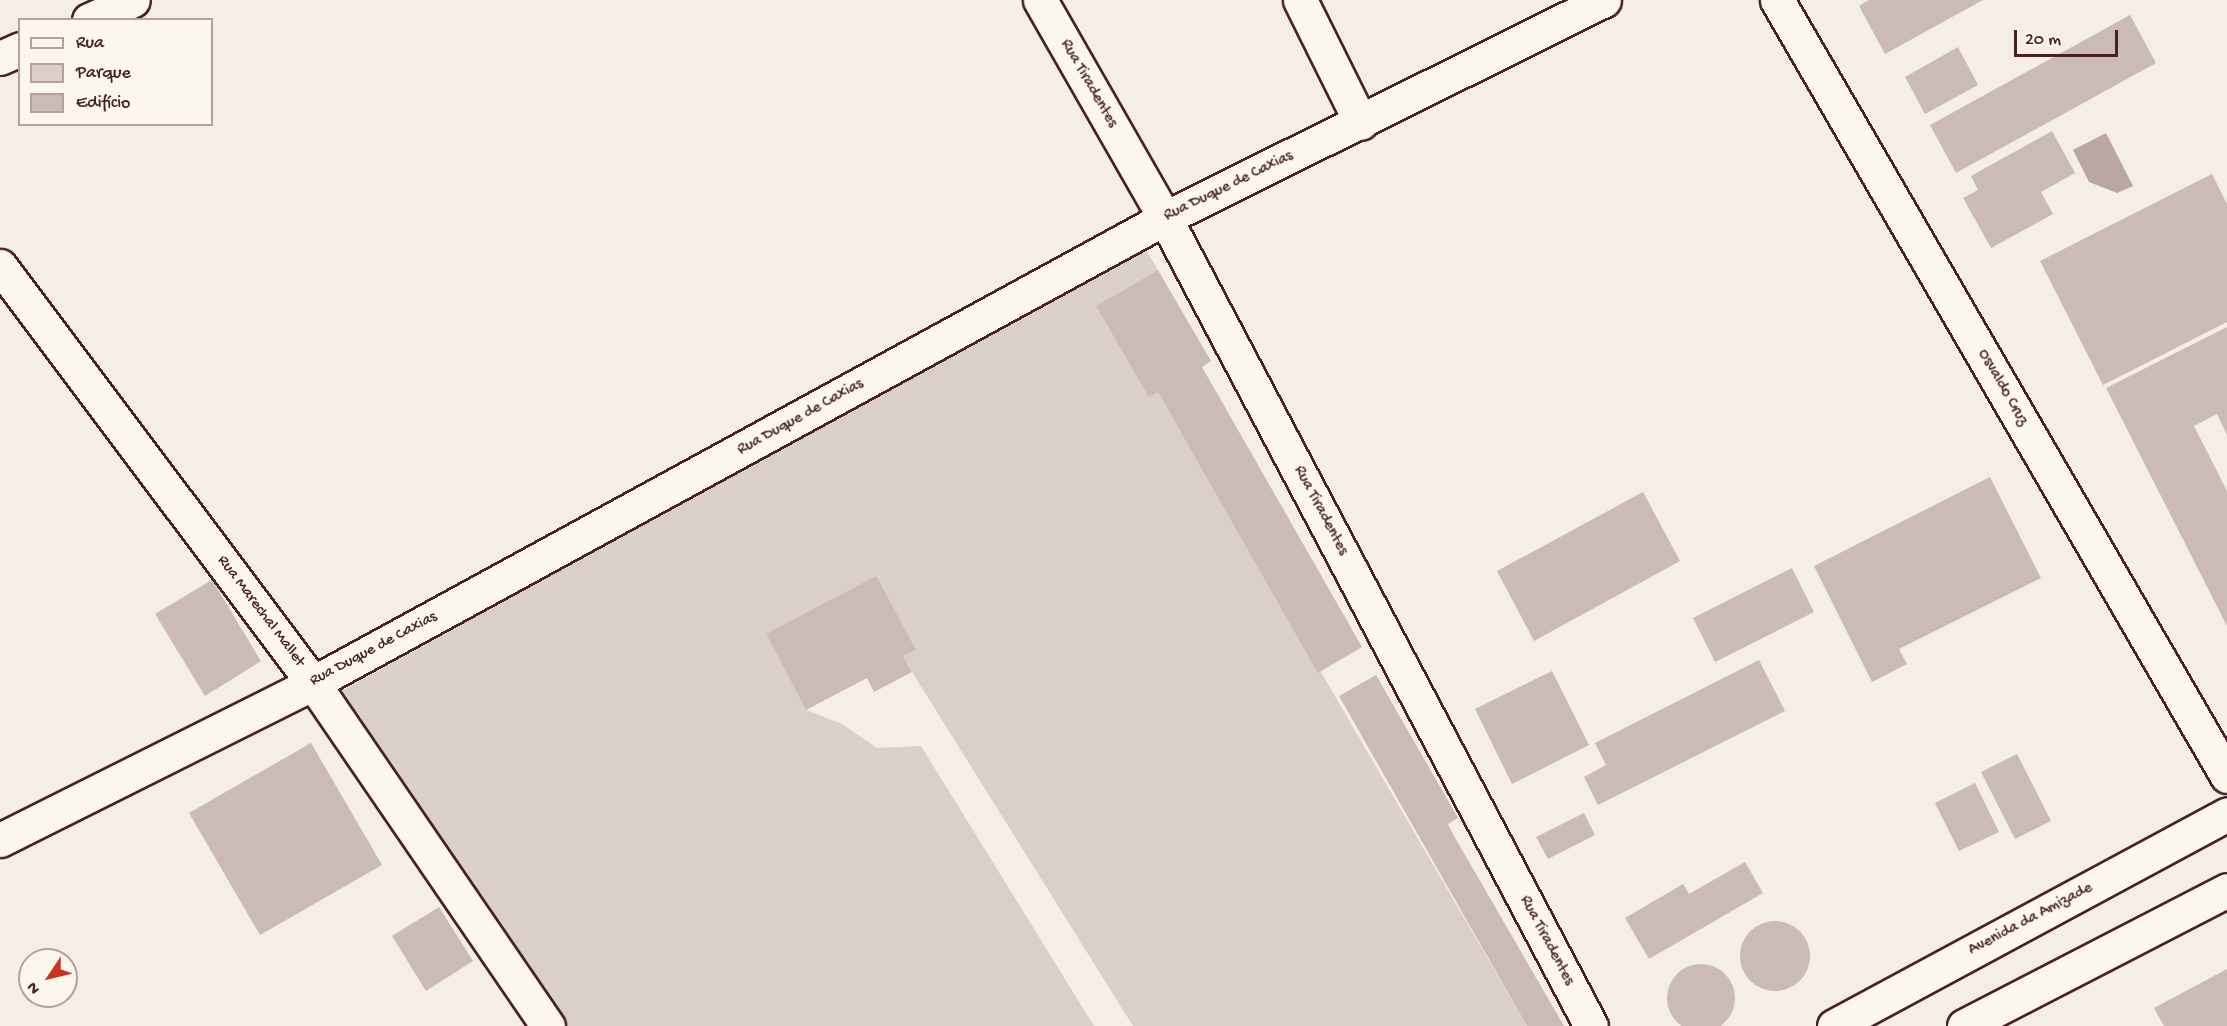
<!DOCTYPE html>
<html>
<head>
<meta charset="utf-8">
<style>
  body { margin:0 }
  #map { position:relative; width:2227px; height:1026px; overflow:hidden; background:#f4eee4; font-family:"Gochi Hand",sans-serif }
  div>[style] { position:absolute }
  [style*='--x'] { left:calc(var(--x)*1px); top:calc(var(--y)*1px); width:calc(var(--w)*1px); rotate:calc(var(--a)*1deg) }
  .green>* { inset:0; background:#dbd0c9 }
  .water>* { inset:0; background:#baa7a5 }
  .building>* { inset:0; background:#cabbb6 }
  .round { border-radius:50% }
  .roads { filter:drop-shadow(2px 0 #4a1f2b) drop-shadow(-2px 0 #4a1f2b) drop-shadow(0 2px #4a1f2b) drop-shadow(0 -2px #4a1f2b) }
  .minor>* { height:33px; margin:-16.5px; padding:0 16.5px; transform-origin:16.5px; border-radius:16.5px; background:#fbf7ec }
  .major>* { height:33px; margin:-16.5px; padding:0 16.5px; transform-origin:16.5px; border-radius:16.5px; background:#fbf7ec }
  span { translate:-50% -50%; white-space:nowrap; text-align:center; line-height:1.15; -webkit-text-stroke:5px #fbf7ec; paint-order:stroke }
  .street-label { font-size:16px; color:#4a1f2b }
  .legend { position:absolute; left:18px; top:18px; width:195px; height:108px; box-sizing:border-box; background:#fbf7ec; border:2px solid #b4a19f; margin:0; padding:8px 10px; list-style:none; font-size:18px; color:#4a1f2b }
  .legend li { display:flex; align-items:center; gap:12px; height:30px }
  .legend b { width:30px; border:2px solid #b4a19f }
  .north { position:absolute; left:18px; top:948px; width:60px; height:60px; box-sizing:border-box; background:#fbf7ec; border:2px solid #b4a19f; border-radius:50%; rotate:235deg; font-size:16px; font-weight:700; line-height:24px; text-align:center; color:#4a1f2b }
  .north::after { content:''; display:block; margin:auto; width:21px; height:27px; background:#c8321e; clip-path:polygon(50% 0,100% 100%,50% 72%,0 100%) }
  .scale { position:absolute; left:2014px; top:30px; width:104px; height:27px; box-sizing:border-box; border:3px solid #4a1f2b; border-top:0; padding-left:8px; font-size:18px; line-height:21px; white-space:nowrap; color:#4a1f2b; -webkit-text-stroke:4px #fbf7ec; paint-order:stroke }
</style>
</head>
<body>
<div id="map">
  <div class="green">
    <div style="clip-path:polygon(1146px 250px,1158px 270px,1096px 306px,1158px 392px,1527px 1026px,1133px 1026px,912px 672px,903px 656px,915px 650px,766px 634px,806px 710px,842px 724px,877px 748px,921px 746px,1094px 1026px,567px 1026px,340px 692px,1135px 251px)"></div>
  </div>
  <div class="water">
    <div style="clip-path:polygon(2106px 133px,2133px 186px,2117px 193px,2089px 182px,2073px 150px)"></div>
  </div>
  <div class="building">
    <div style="clip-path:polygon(1869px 0,1983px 0,1885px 54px,1859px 6px)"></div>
    <div style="clip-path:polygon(2130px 15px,2156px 63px,1956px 173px,1930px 125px)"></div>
    <div style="clip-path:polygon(1958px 47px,1978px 85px,1925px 114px,1905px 77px)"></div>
    <div style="clip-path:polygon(2052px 131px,2075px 173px,2041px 192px,2053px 214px,1991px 248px,1963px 198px,1978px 190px,1971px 176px)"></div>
    <div style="clip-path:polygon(2212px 174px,2227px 204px,2227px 322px,2103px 385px,2040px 261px)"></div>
    <div style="clip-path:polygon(1158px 270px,1211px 361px,1202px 367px,1362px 647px,1318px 673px,1158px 392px,1149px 397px,1096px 306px)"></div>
    <div style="clip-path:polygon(2227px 327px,2227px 435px,2217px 414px,2194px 426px,2227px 491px,2227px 626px,2106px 388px)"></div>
    <div style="clip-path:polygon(1990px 477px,2041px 578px,1899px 649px,1907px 664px,1872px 682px,1814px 566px)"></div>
    <div style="clip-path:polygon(1643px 492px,1680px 561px,1534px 641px,1497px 571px)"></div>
    <div style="clip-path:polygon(1792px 568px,1814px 612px,1715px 662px,1693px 618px)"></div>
    <div style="clip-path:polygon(876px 576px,916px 650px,903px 656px,912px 672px,874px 692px,867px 678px,806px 710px,766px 634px)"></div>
    <div style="clip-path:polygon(212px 580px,261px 661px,205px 696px,155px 614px)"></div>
    <div style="clip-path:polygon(1759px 660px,1785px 711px,1598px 805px,1584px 777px,1606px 765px,1595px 743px)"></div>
    <div style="clip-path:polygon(1552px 671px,1589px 745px,1512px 784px,1475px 709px)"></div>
    <div style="clip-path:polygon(1376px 675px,1458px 818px,1448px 824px,1454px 836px,1564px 1026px,1527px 1026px,1339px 696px)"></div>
    <div style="clip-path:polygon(311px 743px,382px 865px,260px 935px,189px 813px)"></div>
    <div style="clip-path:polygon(2017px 754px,2051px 821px,2015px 839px,1981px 772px)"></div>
    <div style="clip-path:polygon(1975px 783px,1999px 832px,1959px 851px,1935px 803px)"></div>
    <div style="clip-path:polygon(1584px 813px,1595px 835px,1548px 859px,1536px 837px)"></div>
    <div style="clip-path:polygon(1745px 862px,1763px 893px,1649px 959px,1625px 918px,1683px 884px,1689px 894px)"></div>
    <div style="clip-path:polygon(439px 907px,473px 961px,426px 991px,392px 936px)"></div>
    <div class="round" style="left:1740px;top:921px;width:70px;height:70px"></div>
    <div class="round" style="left:1667px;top:964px;width:68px;height:68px"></div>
    <div style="clip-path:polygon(2227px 969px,2227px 1026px,2164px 1026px,2154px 1008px)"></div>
  </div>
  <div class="roads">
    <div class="minor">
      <div style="--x:1040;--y:0;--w:251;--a:60.2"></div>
      <div style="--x:1165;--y:218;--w:913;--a:62.2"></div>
      <div style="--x:1300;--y:0;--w:137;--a:63.6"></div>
      <div style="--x:1777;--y:0;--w:897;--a:59.89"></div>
      <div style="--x:89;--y:20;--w:48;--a:-24.4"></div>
      <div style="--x:0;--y:58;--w:22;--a:-24"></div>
      <div style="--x:0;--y:266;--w:521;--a:53.11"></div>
      <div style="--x:313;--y:683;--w:416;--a:55.6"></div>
      <div style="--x:0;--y:840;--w:350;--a:-26.6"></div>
      <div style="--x:313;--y:683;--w:971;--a:-28.62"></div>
      <div style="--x:1165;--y:218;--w:490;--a:-26.4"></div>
    </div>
    <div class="major">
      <div style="--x:1834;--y:1026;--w:447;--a:-28.3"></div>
      <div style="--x:1964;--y:1026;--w:296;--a:-27.3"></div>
    </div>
  </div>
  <div class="street-label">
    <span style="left:1088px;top:84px;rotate:60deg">Rua Tiradentes</span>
    <span style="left:1229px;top:187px;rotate:-26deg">Rua Duque de Caxias</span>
    <span style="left:2002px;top:388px;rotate:60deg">Osvaldo Cruz</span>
    <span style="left:801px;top:418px;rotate:-29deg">Rua Duque de Caxias</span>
    <span style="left:1320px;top:511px;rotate:62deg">Rua Tiradentes</span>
    <span style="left:260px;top:612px;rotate:53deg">Rua Marechal Mallet</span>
    <span style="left:374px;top:650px;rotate:-28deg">Rua Duque de Caxias</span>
    <span style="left:2031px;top:920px;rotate:-28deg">Avenida da Amizade</span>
    <span style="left:1546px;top:941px;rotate:62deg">Rua Tiradentes</span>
  </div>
  <ul class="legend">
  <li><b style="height:8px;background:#fbf7ec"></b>Rua</li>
  <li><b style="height:16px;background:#dbd0c9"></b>Parque</li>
  <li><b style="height:16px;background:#cabbb6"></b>Edifício</li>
  </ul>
  <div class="north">N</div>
  <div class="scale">20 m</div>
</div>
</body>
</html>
